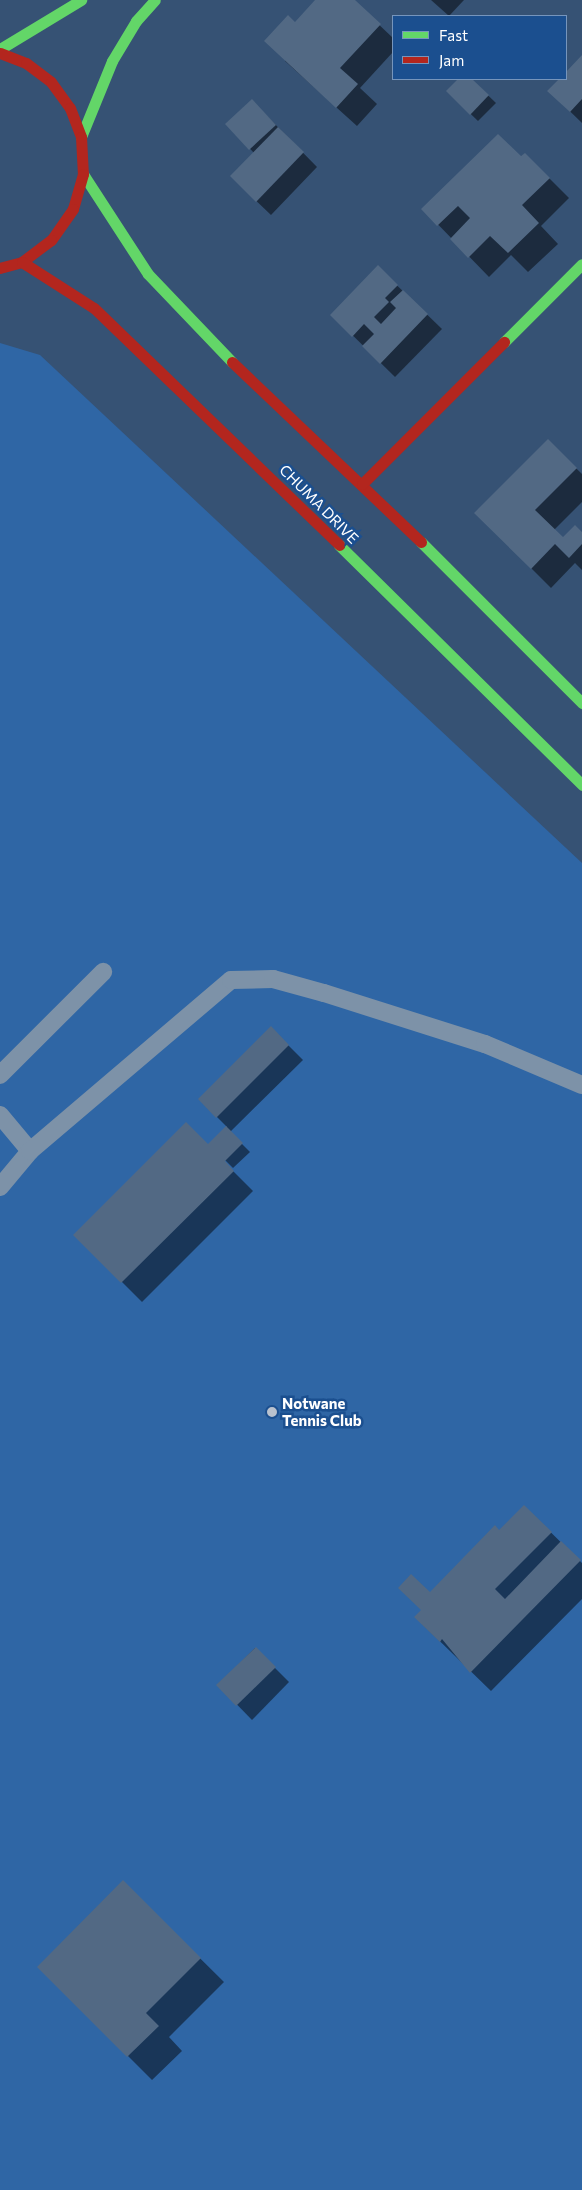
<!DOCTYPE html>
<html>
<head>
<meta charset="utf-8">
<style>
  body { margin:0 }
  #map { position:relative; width:582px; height:2190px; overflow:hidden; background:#365274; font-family:Commissioner,sans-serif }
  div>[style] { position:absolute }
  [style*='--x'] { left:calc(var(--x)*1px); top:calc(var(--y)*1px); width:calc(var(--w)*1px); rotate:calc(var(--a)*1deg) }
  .green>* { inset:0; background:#2f66a5 }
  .shadow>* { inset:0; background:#0007 }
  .building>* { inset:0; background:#526984 }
  .lane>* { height:18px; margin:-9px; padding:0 9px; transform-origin:9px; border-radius:9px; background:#7d92a8 }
  .fast>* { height:11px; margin:-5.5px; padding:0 5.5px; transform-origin:5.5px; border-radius:5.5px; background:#63d668 }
  .jam>* { height:11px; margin:-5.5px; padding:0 5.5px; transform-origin:5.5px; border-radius:5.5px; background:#b3261e }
  .dots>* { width:14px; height:14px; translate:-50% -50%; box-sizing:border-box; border:2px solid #1b4f8f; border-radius:50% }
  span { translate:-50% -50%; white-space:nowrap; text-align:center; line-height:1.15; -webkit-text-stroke:5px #1b4f8f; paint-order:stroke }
  .street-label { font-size:15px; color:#fff }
  .poi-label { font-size:15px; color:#fff; font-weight:700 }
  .left { translate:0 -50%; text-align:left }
  .legend { position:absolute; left:392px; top:15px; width:175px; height:65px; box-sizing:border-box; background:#1b4f8f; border:1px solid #7695bc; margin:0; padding:6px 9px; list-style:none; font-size:15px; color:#fff }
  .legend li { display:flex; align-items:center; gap:10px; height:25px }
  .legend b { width:25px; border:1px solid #7695bc }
</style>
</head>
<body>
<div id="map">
  <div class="green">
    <div style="clip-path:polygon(0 343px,40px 355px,582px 863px,582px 2190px,0 2190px)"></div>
  </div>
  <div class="shadow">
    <div style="clip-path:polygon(317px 0,353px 0,393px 38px,393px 52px,360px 88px,377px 104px,357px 126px,285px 61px,295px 23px)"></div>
    <div style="clip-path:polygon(431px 0,464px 0,449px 16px)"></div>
    <div style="clip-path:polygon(582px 57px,582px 123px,549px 91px,561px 79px,566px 79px,566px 74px)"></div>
    <div style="clip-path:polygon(459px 79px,471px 79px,496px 103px,478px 121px,447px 91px)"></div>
    <div style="clip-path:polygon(266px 115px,317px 167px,271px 215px,246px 191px,254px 153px,227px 124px)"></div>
    <div style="clip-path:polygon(525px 154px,569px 198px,541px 226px,558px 244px,528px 272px,511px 255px,489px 277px,423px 209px)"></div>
    <div style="clip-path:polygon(378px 267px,442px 329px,395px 377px,332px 315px)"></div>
    <div style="clip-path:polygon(548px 441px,582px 474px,582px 502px,554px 530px,563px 539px,582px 533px,582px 570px,575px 563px,551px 588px,476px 513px)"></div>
    <div style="clip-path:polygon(271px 1028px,303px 1060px,230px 1132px,250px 1152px,233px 1168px,209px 1144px,227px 1127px,199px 1099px)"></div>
    <div style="clip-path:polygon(186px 1124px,253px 1191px,142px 1302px,75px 1235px)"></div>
    <div style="clip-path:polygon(524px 1506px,582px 1563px,582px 1599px,491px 1691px,415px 1617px,437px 1601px)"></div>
    <div style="clip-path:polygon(255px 1648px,289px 1682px,252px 1720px,218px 1685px)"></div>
    <div style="clip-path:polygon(123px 1882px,224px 1982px,169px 2037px,182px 2051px,152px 2080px,39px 1967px)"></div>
  </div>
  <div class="building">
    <div style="clip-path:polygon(315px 0,355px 0,381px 24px,340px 68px,358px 84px,336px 108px,264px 41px,288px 15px,295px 22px)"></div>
    <div style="clip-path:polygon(582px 55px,582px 99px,570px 112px,547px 91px,559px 79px,566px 79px,566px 72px)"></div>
    <div style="clip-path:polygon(458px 79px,472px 79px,489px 95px,470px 115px,446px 91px)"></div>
    <div style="clip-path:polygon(252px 99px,276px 125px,249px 150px,225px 124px)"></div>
    <div style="clip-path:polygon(278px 127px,304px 152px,256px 202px,230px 176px)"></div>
    <div style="clip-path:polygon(498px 134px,521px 156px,525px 153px,550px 178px,522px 205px,539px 223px,508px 253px,490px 236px,468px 258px,450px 239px,470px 218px,458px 206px,437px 226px,421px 209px)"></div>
    <div style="clip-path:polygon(378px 265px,398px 285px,385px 298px,389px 302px,374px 317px,381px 324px,396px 308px,390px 302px,403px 290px,428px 314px,380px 364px,362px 346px,374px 334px,364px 324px,352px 337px,330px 315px)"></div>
    <div style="clip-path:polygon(548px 439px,577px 468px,535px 510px,563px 537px,575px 525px,582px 532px,582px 544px,569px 558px,555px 544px,531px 569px,474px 513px)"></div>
    <div style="clip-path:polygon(271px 1026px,289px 1045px,216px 1118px,198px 1099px)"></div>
    <div style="clip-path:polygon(186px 1122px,208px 1144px,226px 1126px,243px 1143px,225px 1161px,234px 1171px,121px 1283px,73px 1235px)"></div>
    <div style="clip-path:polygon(524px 1505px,552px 1532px,495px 1589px,505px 1599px,561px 1541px,581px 1560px,470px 1673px,442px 1639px,440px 1642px,414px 1617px,421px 1610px,398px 1588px,411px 1574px,430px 1592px,495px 1525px,499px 1530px)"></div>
    <div style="clip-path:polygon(256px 1647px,276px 1667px,236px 1706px,216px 1685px)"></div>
    <div style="clip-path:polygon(123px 1880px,201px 1958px,146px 2013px,159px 2026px,127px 2057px,37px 1967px)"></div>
  </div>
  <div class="lane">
    <div style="--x:0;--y:1075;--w:146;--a:-45"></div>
    <div style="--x:0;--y:1115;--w:47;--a:50.2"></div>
    <div style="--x:0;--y:1187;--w:47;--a:-50.2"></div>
    <div style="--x:30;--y:1151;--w:264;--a:-40.4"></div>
    <div style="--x:231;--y:980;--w:42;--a:-1.4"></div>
    <div style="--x:273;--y:979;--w:53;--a:15.4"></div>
    <div style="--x:324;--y:993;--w:169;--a:17.6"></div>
    <div style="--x:485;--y:1044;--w:105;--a:22.9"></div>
  </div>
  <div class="fast">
    <div style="--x:0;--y:49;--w:95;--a:-31.2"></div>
    <div style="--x:81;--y:137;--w:82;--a:-67.8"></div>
    <div style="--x:112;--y:61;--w:47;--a:-59"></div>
    <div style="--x:136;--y:21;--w:28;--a:-48"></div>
    <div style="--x:83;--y:174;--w:119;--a:57"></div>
    <div style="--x:148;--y:274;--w:122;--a:46.3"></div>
    <div style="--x:504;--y:342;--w:110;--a:-45"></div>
    <div style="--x:421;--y:542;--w:228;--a:45"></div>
    <div style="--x:339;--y:545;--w:342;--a:44.6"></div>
  </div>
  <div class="jam">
    <div style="--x:0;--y:53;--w:28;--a:21"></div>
    <div style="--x:26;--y:63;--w:31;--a:37"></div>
    <div style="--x:51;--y:82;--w:32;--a:54"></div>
    <div style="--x:70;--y:108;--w:31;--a:69"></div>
    <div style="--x:81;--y:137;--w:37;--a:87"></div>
    <div style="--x:83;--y:174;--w:36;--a:106"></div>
    <div style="--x:73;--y:209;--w:38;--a:125"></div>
    <div style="--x:51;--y:240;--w:36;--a:143"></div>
    <div style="--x:22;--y:262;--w:23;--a:165"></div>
    <div style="--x:22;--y:262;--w:85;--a:32.6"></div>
    <div style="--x:94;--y:308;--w:341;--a:44"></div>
    <div style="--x:232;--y:362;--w:261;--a:43.6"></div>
    <div style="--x:362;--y:484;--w:201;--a:-45"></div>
  </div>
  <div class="dots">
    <div style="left:272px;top:1412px;background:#b9c2ce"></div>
  </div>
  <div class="street-label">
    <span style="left:319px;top:504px;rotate:45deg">CHUMA DRIVE</span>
  </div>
  <div class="poi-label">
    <span class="left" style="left:282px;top:1412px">Notwane<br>Tennis Club</span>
  </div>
  <ul class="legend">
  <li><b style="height:6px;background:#63d668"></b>Fast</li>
  <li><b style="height:6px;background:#b3261e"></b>Jam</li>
  </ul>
</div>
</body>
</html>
